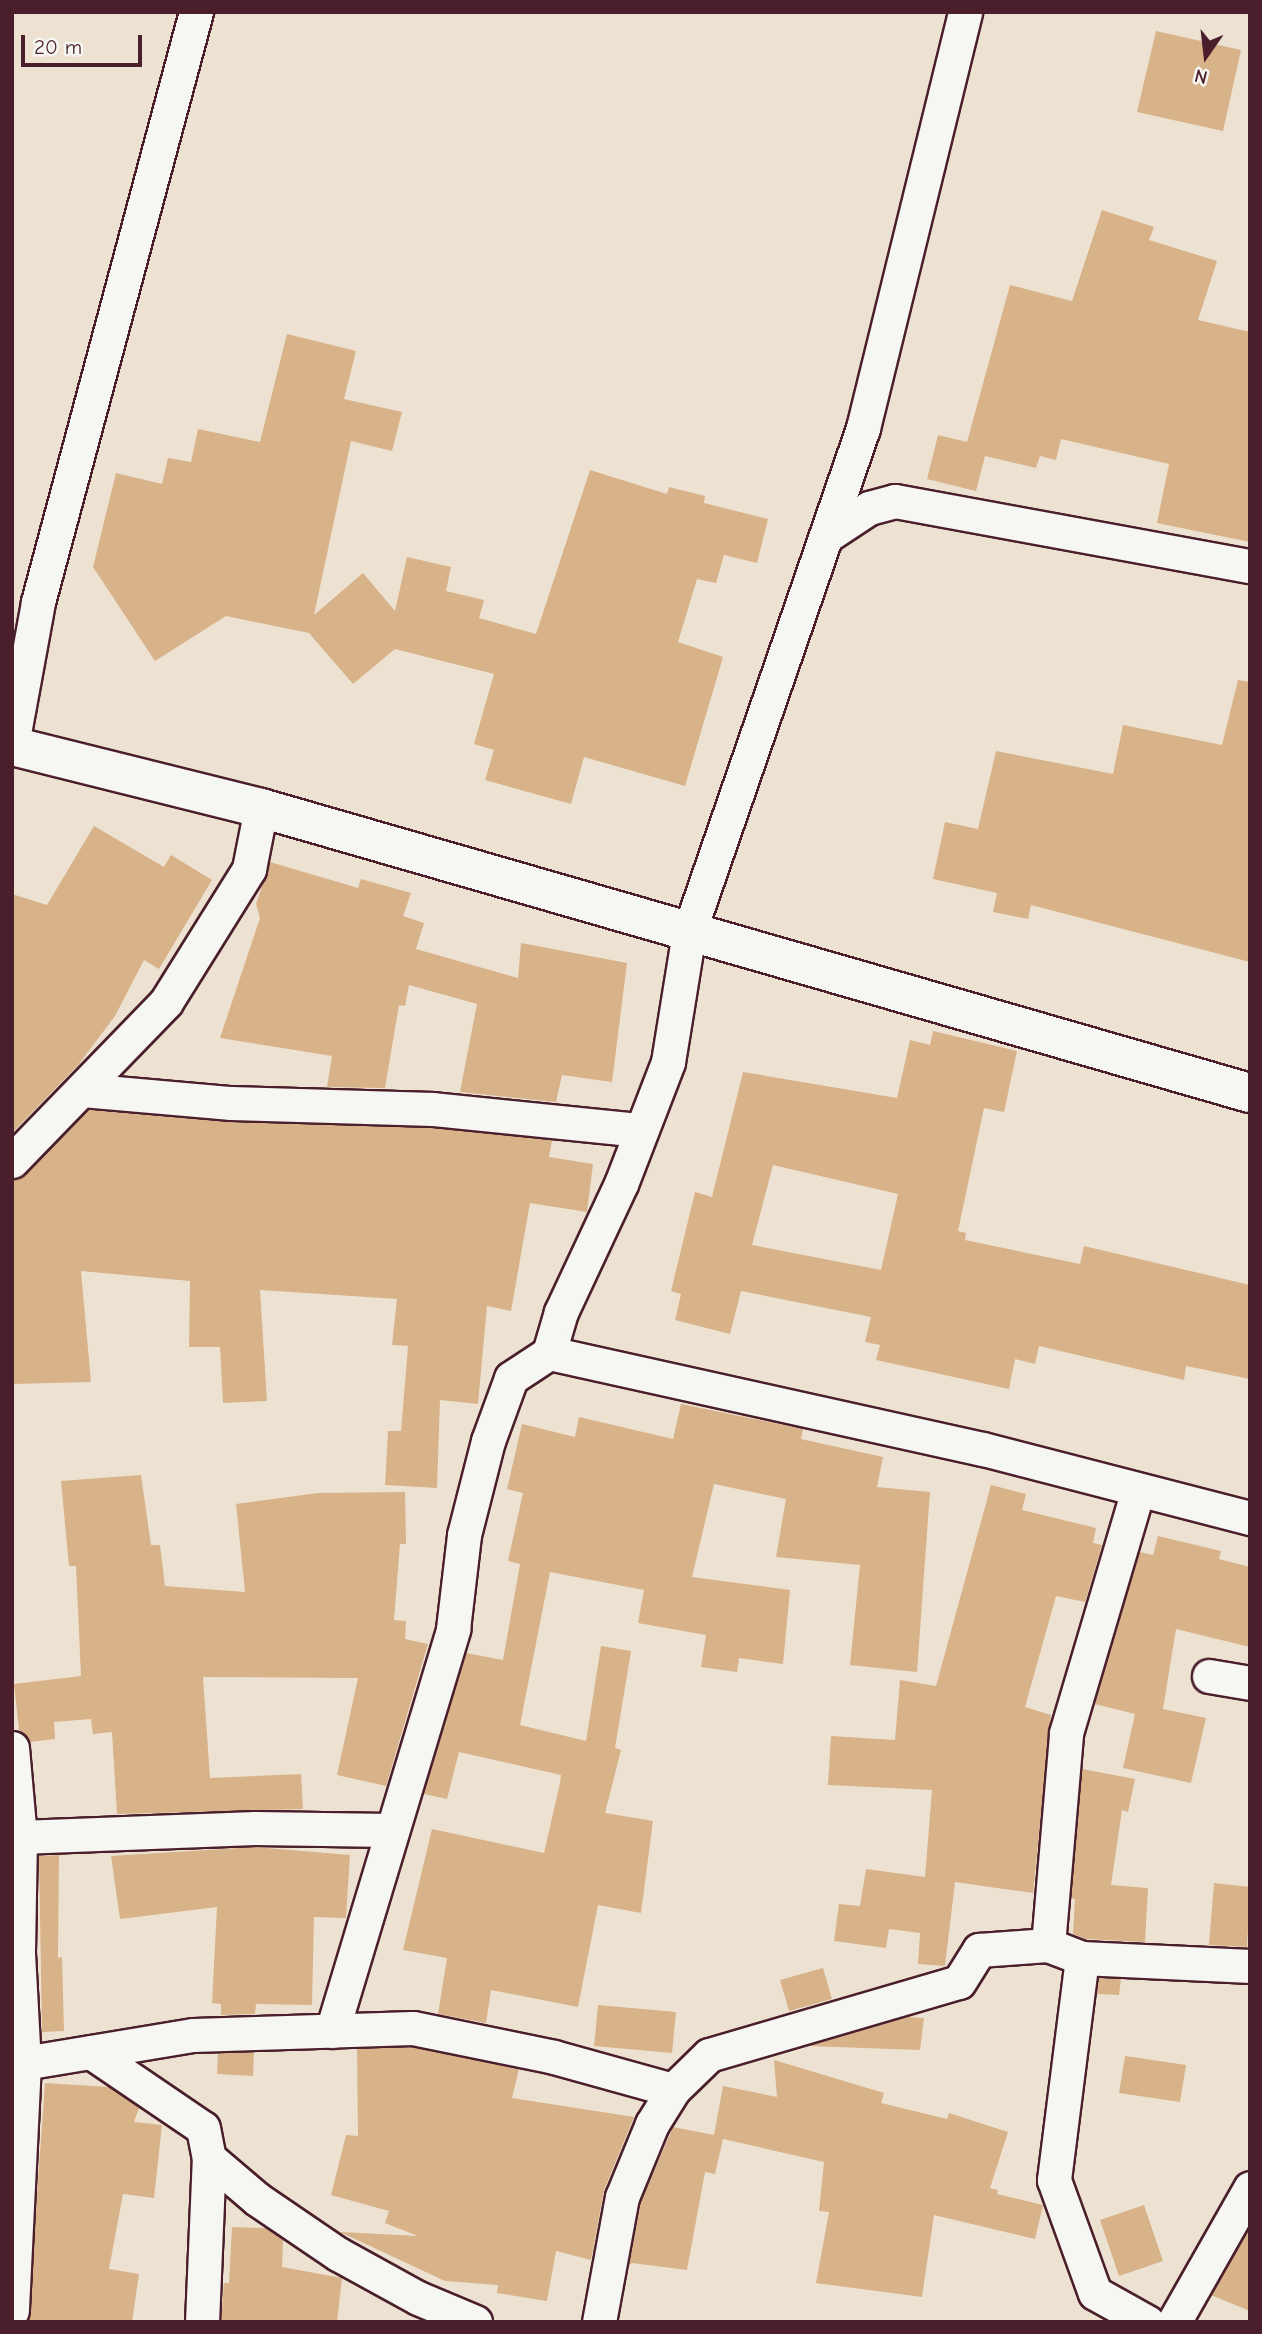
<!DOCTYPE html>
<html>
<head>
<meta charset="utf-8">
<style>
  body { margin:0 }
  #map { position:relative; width:1262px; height:2334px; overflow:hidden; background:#ede2d2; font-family:"Comic Neue",sans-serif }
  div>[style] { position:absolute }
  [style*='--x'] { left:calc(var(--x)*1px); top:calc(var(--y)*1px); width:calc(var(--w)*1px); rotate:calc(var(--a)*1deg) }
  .building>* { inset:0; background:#d8b289 }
  .roads { filter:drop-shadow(2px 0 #4a1f2b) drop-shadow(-2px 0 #4a1f2b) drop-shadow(0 2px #4a1f2b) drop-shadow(0 -2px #4a1f2b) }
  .minor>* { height:33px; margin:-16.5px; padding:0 16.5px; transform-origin:16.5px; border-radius:16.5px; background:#f6f6f2 }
  .tertiary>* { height:38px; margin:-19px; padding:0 19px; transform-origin:19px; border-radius:19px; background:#f6f6f2 }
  span { translate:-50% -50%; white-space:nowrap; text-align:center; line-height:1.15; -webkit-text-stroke:6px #f6f6f2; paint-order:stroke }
  .frame { position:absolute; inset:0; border:14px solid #4a1f2b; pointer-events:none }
  .north { position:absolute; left:1171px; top:21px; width:70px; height:70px; -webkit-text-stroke:5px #f6f6f2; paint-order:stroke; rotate:194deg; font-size:19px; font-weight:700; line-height:28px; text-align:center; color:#4a1f2b }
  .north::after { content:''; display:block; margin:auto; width:24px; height:32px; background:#4a1f2b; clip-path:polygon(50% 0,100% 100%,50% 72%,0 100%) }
  .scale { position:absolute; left:21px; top:35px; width:121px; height:32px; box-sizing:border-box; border:4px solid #4a1f2b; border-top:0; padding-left:9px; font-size:21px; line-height:24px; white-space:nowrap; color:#4a1f2b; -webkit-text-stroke:5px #f6f6f2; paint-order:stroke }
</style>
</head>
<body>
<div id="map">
  <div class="building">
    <div style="clip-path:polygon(1156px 31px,1241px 50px,1223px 131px,1137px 112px)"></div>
    <div style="clip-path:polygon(1102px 210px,1154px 227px,1149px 240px,1217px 261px,1198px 320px,1250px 332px,1250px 542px,1157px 523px,1169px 464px,1061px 439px,1056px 460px,1040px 456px,1036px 468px,985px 456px,976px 491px,927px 479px,938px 435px,967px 442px,1010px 285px,1072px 301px)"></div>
    <div style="clip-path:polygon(287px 334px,356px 351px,344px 399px,402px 412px,392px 451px,351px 441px,314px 615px,363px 573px,395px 611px,407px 557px,451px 567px,446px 591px,484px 600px,479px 618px,536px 634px,590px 470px,667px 494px,669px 487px,705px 496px,704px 503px,768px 519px,757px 563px,724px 555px,716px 583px,697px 579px,678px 642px,723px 657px,685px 786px,584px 757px,571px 804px,485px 780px,494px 750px,474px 744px,494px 674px,395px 649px,353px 684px,309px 633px,226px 616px,155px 661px,93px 567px,116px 473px,162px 484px,168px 458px,191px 462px,198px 429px,260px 442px)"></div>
    <div style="clip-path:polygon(1238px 680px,1250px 682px,1250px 962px,1031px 905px,1028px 919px,993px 912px,997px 893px,933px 879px,945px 822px,978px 829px,996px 751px,1113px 774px,1123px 725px,1222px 745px)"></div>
    <div style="clip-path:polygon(94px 826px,164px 867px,171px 855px,212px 880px,159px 969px,144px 960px,115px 1016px,79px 1064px,12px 1133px,12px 894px,47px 905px)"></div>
    <div style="clip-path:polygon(270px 862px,358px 888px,361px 879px,411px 893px,403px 916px,424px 923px,416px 949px,518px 978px,521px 943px,627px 963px,612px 1082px,562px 1075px,556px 1102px,460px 1092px,477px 1004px,409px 985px,405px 1006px,399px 1005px,385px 1088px,327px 1087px,332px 1056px,220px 1038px,260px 918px,256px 904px)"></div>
    <div style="clip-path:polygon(evenodd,933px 1031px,1017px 1051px,1004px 1112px,984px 1108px,958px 1231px,966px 1233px,965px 1240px,1080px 1264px,1084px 1246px,1250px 1285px,1250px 1379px,1186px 1366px,1184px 1380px,1039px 1346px,1035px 1364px,1015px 1359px,1009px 1389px,876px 1360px,880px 1345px,865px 1342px,871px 1317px,741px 1291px,730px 1334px,675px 1320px,681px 1294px,671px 1291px,695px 1192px,712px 1197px,743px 1072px,897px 1098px,910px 1040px,930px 1045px,933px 1031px,773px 1165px,898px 1194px,881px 1270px,752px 1245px,773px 1165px)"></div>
    <div style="clip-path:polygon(88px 1110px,230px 1122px,432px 1128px,552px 1140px,549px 1157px,593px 1164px,587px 1212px,530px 1203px,511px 1311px,487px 1306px,478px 1404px,440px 1400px,437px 1488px,385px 1485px,388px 1431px,401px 1431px,408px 1346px,392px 1345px,397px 1299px,260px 1290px,267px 1401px,223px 1403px,220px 1347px,189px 1347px,190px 1281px,81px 1271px,91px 1382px,12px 1384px,12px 1180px,26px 1174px)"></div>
    <div style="clip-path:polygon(681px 1404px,803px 1429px,801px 1439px,883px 1457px,877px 1487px,930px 1492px,917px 1672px,850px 1665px,860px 1565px,776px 1557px,786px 1499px,714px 1484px,692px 1577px,790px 1590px,783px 1664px,739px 1658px,737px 1672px,701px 1667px,706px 1635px,638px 1623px,644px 1590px,550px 1572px,520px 1725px,586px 1741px,601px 1646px,631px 1651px,615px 1748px,621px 1750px,605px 1813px,653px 1821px,641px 1913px,598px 1905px,578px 2007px,491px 1990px,486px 2023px,438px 2014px,447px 1958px,403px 1950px,432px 1829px,544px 1853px,560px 1783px,561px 1775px,459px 1752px,447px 1799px,424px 1794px,466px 1653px,503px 1660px,520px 1564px,508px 1561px,523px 1493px,507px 1489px,522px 1424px,575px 1437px,579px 1417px,673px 1439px)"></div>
    <div style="clip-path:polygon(141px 1475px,151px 1545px,160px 1545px,165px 1586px,245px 1592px,236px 1504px,318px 1493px,405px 1492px,406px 1544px,400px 1544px,394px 1620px,406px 1621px,405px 1639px,428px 1644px,386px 1786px,337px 1775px,358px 1678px,203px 1677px,210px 1778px,301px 1774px,303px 1809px,117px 1814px,112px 1732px,93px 1734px,91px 1719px,54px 1722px,55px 1739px,30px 1742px,19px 1730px,14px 1684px,81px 1676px,76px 1566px,69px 1566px,61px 1481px)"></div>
    <div style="clip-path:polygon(991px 1485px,1026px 1494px,1022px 1510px,1096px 1528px,1093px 1543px,1102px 1545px,1085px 1602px,1056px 1596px,1025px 1707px,1051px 1715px,1033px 1893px,955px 1882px,945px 1966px,918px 1964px,920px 1933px,889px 1929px,886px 1948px,834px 1941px,839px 1904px,860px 1906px,866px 1869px,925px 1877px,932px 1790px,828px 1785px,831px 1736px,895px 1740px,900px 1680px,936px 1686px)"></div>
    <div style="clip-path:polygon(1158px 1536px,1221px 1551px,1219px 1559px,1250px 1567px,1250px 1647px,1176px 1629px,1163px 1709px,1206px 1718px,1191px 1783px,1123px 1768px,1135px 1714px,1095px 1704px,1139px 1552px,1153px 1555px)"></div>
    <div style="clip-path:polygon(1082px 1769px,1135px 1779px,1128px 1812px,1122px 1810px,1111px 1885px,1148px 1888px,1145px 1942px,1086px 1939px,1073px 1934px,1075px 1899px,1071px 1898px)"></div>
    <div style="clip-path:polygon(255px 1847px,350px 1855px,346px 1918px,314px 1917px,312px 2005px,256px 2004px,255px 2014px,221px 2015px,221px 2004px,212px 2003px,217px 1907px,120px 1919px,111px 1856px)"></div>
    <div style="clip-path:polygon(59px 1855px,58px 1958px,62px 1957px,64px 2031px,42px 2032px,39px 1856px)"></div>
    <div style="clip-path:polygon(1214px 1883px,1250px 1887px,1247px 1947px,1209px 1945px)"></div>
    <div style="clip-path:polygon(823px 1968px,832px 1999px,789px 2011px,780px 1980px)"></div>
    <div style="clip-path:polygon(1099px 1978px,1121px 1979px,1119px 1995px,1097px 1994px)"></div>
    <div style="clip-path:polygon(598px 2005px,676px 2012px,672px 2053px,594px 2046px)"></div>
    <div style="clip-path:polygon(908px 2017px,924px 2018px,920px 2050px,808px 2046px)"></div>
    <div style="clip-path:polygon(411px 2047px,519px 2069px,512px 2098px,634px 2117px,604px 2190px,591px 2260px,556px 2251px,547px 2301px,497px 2293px,498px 2285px,445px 2281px,340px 2232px,418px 2236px,385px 2223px,389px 2211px,331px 2195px,346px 2135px,358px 2136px,357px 2049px)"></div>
    <div style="clip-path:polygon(254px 2052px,253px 2076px,217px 2074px,218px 2053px)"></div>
    <div style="clip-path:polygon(1125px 2056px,1186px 2065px,1180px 2102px,1119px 2093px)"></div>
    <div style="clip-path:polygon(774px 2060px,884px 2093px,881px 2103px,947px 2119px,949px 2113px,1008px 2132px,990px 2188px,998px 2190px,997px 2194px,1043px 2205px,1035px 2239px,934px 2215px,922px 2297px,816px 2283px,829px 2212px,819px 2211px,824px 2162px,723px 2139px,715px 2174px,705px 2172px,687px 2270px,632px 2263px,629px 2266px,641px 2202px,673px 2127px,714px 2135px,723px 2086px,777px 2097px)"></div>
    <div style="clip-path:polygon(45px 2083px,109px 2087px,139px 2108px,134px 2122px,162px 2125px,154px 2198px,123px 2194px,109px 2269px,139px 2274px,132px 2322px,28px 2322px)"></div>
    <div style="clip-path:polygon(1144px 2205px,1163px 2261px,1119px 2276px,1100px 2220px)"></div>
    <div style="clip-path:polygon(232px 2227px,266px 2228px,283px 2240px,282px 2267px,342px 2278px,337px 2322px,221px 2322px,224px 2283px,229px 2283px)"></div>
    <div style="clip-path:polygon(1250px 2227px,1250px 2311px,1211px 2295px)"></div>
  </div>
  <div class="roads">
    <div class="minor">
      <div style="--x:828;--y:535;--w:49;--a:-33.4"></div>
      <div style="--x:869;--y:508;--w:27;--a:-15"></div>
      <div style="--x:895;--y:501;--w:361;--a:10.4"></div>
      <div style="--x:12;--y:744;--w:144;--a:-79.6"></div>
      <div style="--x:38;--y:602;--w:611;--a:-75.01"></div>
      <div style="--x:82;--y:1090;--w:150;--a:5"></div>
      <div style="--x:231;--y:1103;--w:202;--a:1.7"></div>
      <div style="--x:433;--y:1109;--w:207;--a:5.8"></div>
      <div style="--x:12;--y:1161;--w:221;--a:-45.9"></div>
      <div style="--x:166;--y:1002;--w:157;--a:-58"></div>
      <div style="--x:249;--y:869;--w:62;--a:-78.9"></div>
      <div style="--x:549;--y:1353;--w:444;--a:12.5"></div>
      <div style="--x:983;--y:1449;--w:276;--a:14.5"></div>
      <div style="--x:1209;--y:1676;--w:42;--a:9.7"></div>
      <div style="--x:12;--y:1748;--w:89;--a:84.9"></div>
      <div style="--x:20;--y:1837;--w:116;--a:91"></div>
      <div style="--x:18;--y:1953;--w:110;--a:86.9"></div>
      <div style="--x:24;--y:2063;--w:248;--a:92.8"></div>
      <div style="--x:20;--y:1837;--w:235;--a:-2.2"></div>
      <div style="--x:255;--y:1828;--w:136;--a:0.8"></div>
      <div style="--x:1048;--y:1945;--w:213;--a:-85.1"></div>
      <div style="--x:1066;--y:1733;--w:250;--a:-73.5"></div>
      <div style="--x:1082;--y:1958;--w:224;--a:97.2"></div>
      <div style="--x:1054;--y:2180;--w:120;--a:70.1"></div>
      <div style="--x:1095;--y:2293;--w:60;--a:29.1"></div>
      <div style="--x:332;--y:2031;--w:420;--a:-73.2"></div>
      <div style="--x:453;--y:1629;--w:95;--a:-83.3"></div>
      <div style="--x:464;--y:1535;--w:97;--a:-75.7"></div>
      <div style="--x:488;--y:1441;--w:67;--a:-69.9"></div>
      <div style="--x:511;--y:1378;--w:45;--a:-33.3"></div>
      <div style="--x:549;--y:1353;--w:43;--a:-73.7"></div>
      <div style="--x:561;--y:1312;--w:141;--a:-64.9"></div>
      <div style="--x:621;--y:1184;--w:131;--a:-68.9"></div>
      <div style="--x:668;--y:1062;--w:132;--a:-80.8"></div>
      <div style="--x:689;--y:932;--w:533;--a:-70.95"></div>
      <div style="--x:863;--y:428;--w:428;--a:-76.2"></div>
      <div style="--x:91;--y:2052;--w:135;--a:34.2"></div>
      <div style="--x:203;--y:2128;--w:31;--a:79"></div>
      <div style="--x:209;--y:2158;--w:63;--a:40.5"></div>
      <div style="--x:257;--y:2199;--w:98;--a:34.2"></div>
      <div style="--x:338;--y:2254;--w:91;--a:28.8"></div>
      <div style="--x:418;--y:2298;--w:62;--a:22.8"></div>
      <div style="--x:12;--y:2055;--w:14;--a:34"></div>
      <div style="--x:24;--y:2063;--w:171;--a:-9.4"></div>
      <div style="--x:193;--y:2035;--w:220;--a:-1.8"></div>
      <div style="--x:413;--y:2028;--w:144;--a:11.6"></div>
      <div style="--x:554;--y:2057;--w:123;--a:15.5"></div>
      <div style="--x:202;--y:2322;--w:164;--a:-87.6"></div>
      <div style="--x:599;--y:2322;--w:127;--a:-79.6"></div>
      <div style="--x:622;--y:2197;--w:79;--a:-67.7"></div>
      <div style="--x:652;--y:2124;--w:40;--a:-58"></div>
      <div style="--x:673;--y:2090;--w:50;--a:-44.2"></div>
      <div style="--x:709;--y:2055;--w:260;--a:-16.3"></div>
      <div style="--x:959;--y:1982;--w:38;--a:-58"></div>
      <div style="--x:979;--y:1950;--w:69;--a:-4.1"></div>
      <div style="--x:1048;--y:1945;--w:36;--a:21"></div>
      <div style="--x:1082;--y:1958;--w:168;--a:2.7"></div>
      <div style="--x:1174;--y:2322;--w:154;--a:-60.4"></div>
    </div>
    <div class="tertiary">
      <div style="--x:12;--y:746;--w:257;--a:14"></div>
      <div style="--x:261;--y:808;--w:1029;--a:16.08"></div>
    </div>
  </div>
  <div class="frame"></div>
  <div class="north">N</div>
  <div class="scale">20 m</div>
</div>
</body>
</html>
